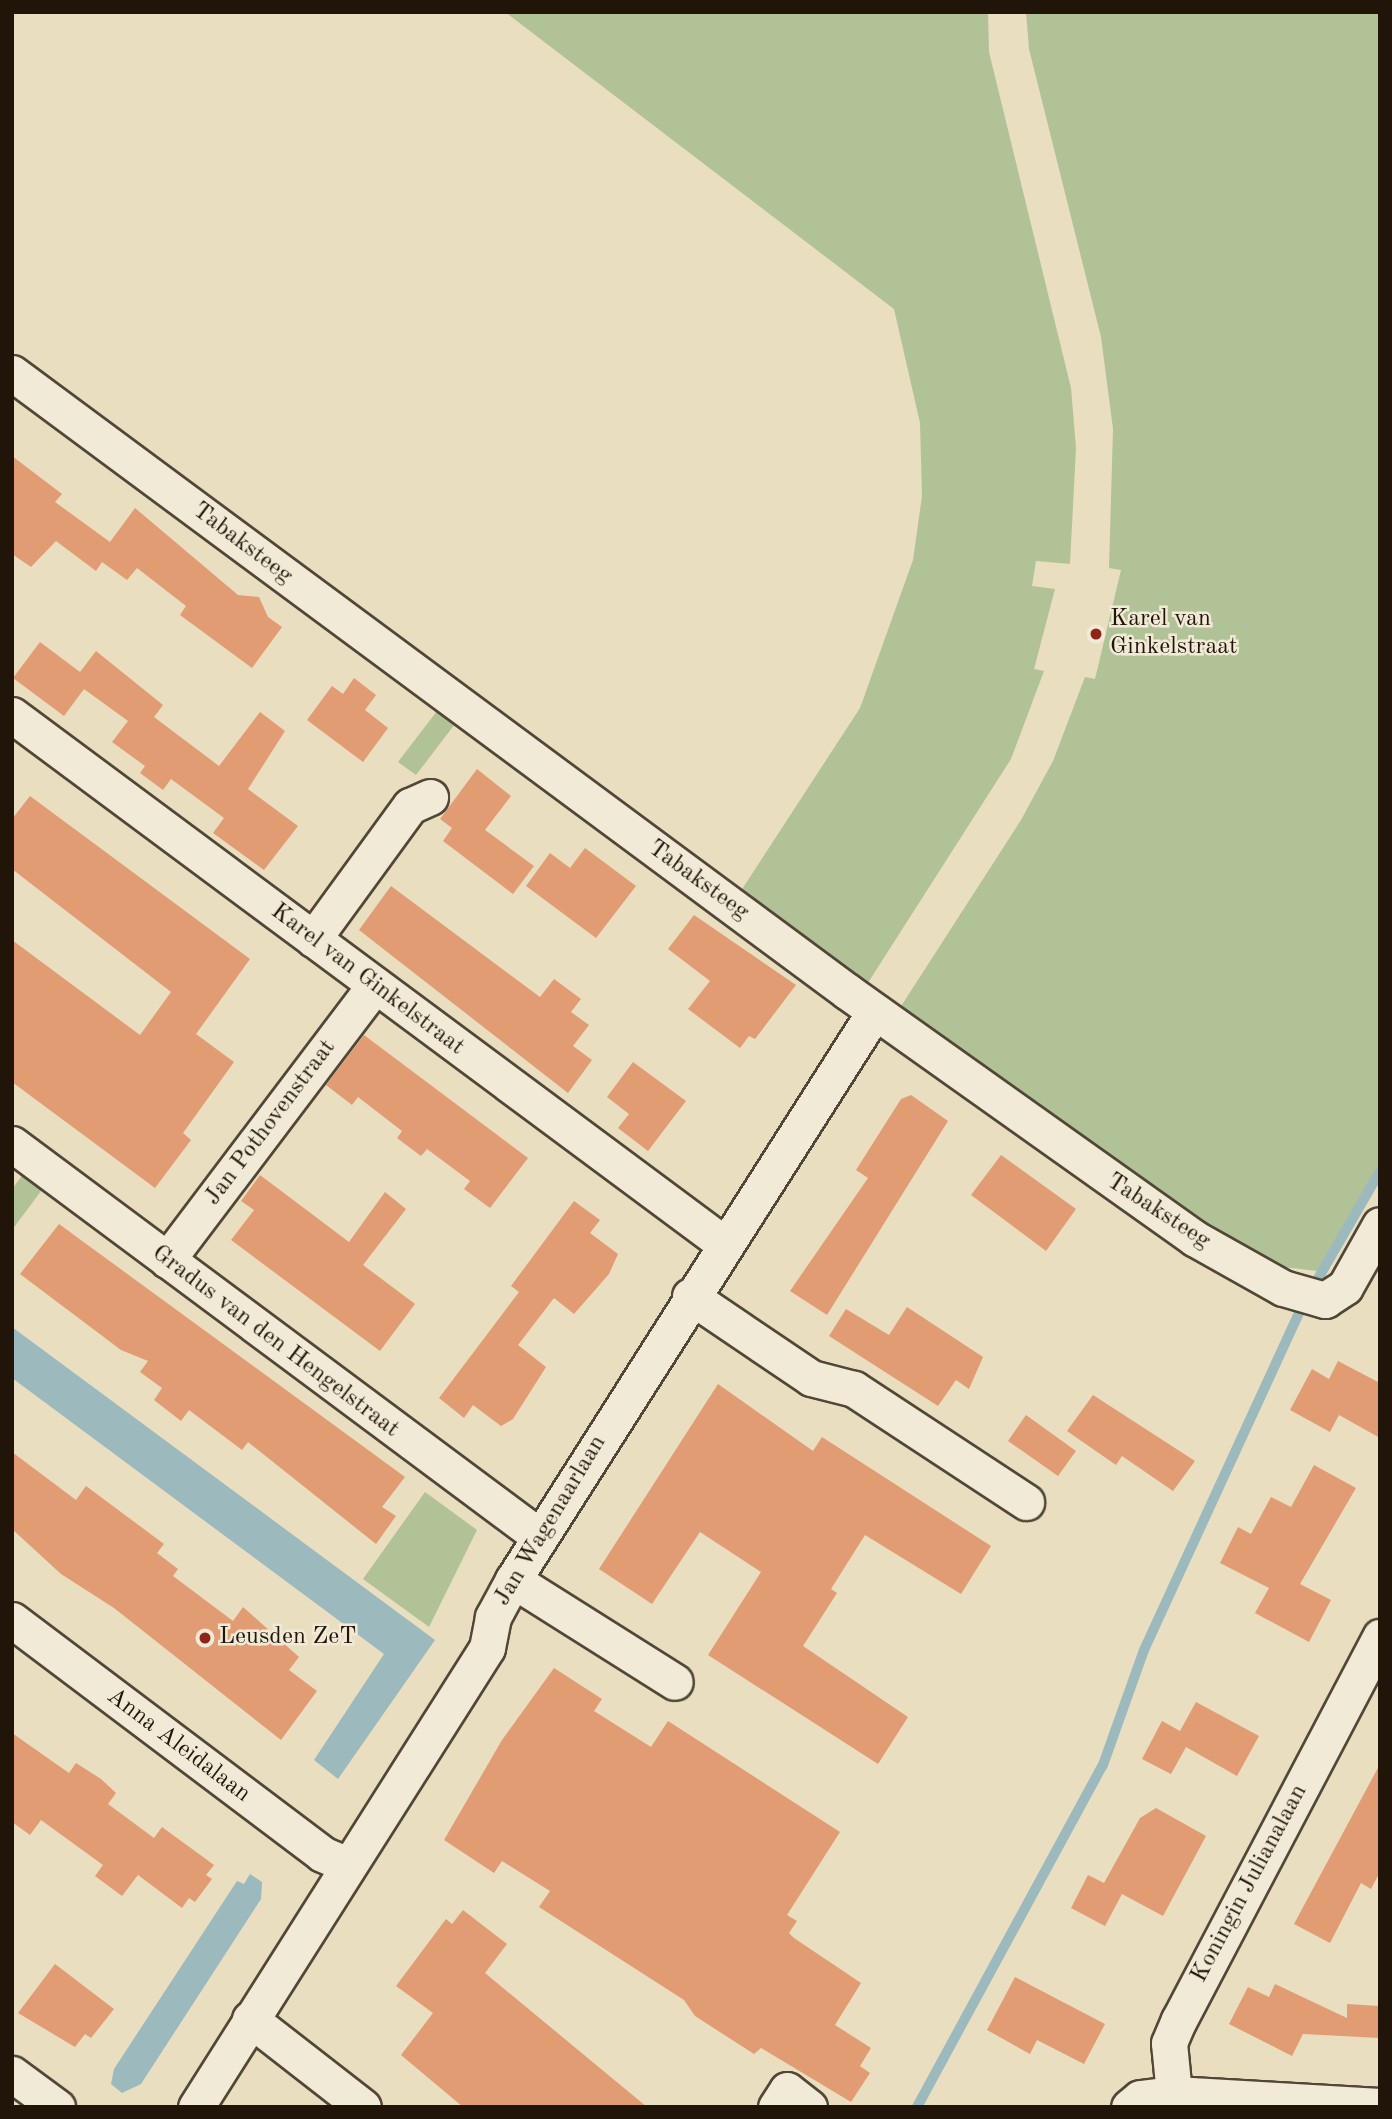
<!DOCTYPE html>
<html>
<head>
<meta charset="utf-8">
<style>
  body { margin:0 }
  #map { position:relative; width:1392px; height:2119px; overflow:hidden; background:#e9dec0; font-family:"Old Standard TT",serif }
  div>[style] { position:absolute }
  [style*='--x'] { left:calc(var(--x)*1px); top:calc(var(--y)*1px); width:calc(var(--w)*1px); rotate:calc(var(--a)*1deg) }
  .green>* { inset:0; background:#b1c297 }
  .water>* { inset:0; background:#9cb9bd }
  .stream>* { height:10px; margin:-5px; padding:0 5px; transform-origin:5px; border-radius:5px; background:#9cb9bd }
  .building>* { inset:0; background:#e19c74 }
  .roads { filter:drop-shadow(2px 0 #524736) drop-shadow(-2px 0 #524736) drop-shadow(0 2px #524736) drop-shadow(0 -2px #524736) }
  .street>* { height:35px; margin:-17.5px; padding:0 17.5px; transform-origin:17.5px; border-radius:17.5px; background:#f1ead6 }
  .dots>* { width:19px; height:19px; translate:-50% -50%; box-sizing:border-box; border:4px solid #f1ead6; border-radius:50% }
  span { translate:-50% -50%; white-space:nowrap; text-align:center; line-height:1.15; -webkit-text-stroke:5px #f1ead6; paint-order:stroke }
  .street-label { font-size:24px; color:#201508 }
  .poi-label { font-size:24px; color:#201508 }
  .left { translate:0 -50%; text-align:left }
  .frame { position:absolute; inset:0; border:14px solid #201508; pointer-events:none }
</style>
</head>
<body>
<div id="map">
  <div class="green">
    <div style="clip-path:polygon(505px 12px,988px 12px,989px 52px,1071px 388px,1076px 448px,1070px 564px,1036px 561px,1032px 586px,1055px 589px,1034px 669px,1044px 671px,1011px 759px,864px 989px,737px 897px,860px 708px,913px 560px,922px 496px,920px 423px,894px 309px)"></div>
    <div style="clip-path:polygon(1026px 12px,1380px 12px,1380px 1164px,1317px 1271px,1275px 1266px,1224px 1244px,896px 1014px,1021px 820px,1053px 761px,1085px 677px,1095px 679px,1121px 570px,1109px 568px,1113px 429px,1101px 337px,1029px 49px)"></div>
    <div style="clip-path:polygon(437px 711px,455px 724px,416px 775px,398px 762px)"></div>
    <div style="clip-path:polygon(24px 1173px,44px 1187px,12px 1230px,12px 1189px)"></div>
    <div style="clip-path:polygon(425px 1492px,477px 1530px,429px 1627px,363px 1579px)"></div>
  </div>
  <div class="water">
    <div style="clip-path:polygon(12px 1327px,435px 1640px,338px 1779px,314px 1760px,384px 1654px,12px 1378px)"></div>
    <div style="clip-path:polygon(250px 1874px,262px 1882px,261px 1899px,141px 2084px,122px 2093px,111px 2084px,114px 2069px,237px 1881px,244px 1884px)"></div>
  </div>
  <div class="stream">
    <div style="--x:1312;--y:1289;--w:136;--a:-60"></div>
    <div style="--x:917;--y:2107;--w:389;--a:-61.5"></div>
    <div style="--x:1103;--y:1765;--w:122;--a:-70.4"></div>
    <div style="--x:1144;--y:1650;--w:373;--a:-65.3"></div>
  </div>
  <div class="building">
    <div style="clip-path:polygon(12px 456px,62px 494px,55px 502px,110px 542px,135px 508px,238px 595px,259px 597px,268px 617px,282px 627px,252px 668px,180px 615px,186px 606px,137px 568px,127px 580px,102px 562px,96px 571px,56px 541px,31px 567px,12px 554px)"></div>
    <div style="clip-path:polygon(40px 642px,80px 672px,96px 651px,163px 705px,154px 717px,219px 766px,260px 712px,285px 731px,248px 789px,298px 826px,264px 870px,213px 833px,224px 818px,171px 779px,163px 790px,140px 773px,145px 766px,112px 742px,128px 721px,84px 689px,64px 716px,13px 678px)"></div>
    <div style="clip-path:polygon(354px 678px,376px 695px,365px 710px,388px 728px,363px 762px,307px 720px,332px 686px,343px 694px)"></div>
    <div style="clip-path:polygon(477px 769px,511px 796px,485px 830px,534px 866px,513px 894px,443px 841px,452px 828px,440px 819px)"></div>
    <div style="clip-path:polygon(30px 796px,250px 959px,196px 1034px,234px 1062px,183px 1133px,191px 1140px,155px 1188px,12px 1082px,12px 940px,140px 1035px,171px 992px,12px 869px,12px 819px)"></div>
    <div style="clip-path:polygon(585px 848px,636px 886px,596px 938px,526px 886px,550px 853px,570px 868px)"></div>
    <div style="clip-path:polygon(391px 886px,540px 997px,554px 979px,581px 999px,571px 1012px,589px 1025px,573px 1046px,592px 1060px,568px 1093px,359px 930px)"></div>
    <div style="clip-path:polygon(694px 915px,796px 985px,755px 1039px,749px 1036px,740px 1048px,688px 1009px,710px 981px,668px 949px)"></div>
    <div style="clip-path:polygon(364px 1035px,528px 1158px,490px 1208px,464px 1189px,470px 1181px,427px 1149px,421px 1156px,397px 1138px,402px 1131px,358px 1097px,352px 1105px,326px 1085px)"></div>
    <div style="clip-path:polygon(633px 1062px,686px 1101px,648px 1151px,618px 1128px,629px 1114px,607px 1097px)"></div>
    <div style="clip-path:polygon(911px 1095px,948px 1121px,827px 1315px,790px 1291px,868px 1178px,856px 1170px,901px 1099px)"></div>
    <div style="clip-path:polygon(1001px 1155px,1076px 1209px,1046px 1251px,971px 1195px)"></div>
    <div style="clip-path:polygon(260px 1175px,349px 1242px,385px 1192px,406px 1209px,363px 1265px,415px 1304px,380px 1351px,231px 1240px,254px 1210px,241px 1201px)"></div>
    <div style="clip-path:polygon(574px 1201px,600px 1220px,590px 1233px,618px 1254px,609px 1274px,574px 1314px,554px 1298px,518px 1345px,546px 1367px,513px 1419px,501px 1426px,473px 1405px,464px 1418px,439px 1398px,519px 1292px,511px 1286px)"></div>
    <div style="clip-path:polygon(59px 1224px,405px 1477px,382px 1507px,396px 1516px,376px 1544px,248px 1442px,242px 1450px,189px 1410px,181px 1421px,154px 1400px,162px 1388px,140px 1372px,148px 1361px,121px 1350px,20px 1274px)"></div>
    <div style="clip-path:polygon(907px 1307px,983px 1357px,969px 1389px,956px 1380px,938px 1406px,829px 1336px,846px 1309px,889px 1335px)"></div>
    <div style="clip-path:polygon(1338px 1361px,1380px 1383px,1380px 1438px,1339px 1415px,1330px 1432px,1290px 1410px,1312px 1369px,1329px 1379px)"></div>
    <div style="clip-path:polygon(718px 1384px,813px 1451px,822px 1437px,991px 1546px,961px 1594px,865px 1535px,831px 1589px,837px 1593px,803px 1646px,908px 1717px,878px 1764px,708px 1655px,761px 1572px,700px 1532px,652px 1604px,599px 1569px)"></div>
    <div style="clip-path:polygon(1093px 1395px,1195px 1461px,1173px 1491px,1122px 1456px,1116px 1465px,1067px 1431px)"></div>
    <div style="clip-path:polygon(1026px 1415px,1076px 1451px,1058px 1476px,1008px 1441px)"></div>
    <div style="clip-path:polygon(12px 1452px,76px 1500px,86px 1486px,164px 1544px,157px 1553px,178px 1569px,173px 1576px,233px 1621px,243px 1607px,299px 1657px,289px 1670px,317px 1691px,281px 1740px,114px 1608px,61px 1574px,12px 1529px)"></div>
    <div style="clip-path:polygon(1314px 1465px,1356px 1488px,1300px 1584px,1331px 1600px,1309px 1642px,1255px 1613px,1269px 1588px,1220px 1563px,1238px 1527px,1251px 1534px,1271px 1497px,1291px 1507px)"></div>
    <div style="clip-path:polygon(554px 1668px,602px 1699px,594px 1711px,651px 1747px,668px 1721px,840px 1832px,787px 1915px,797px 1921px,789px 1933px,794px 1938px,861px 1983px,835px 2025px,871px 2048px,860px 2066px,870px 2073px,851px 2102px,761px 2048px,754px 2054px,695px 2016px,684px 2000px,539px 1907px,550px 1891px,502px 1861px,494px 1873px,444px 1840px,502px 1740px)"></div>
    <div style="clip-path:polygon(1196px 1702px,1259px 1736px,1237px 1776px,1186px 1747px,1171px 1774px,1142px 1759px,1162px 1721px,1180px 1731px)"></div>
    <div style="clip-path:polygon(12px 1733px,69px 1773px,76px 1763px,101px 1779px,116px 1793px,108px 1804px,154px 1838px,162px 1827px,214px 1865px,206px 1875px,212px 1879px,195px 1902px,189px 1898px,182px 1908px,138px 1875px,122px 1896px,95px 1876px,103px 1865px,41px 1820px,30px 1835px,12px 1822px)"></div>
    <div style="clip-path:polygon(1380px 1764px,1380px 1872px,1371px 1889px,1361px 1883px,1330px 1943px,1294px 1924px)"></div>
    <div style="clip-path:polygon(1156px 1808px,1206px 1836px,1163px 1916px,1122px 1894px,1105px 1926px,1071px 1908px,1088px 1875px,1104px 1883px,1140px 1818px)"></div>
    <div style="clip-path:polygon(463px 1910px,507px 1944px,485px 1973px,647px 2107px,463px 2107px,401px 2055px,433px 2013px,396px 1986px,446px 1919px,452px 1924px)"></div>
    <div style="clip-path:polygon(55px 1964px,114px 2009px,91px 2038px,85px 2034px,75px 2047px,18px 2013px)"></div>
    <div style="clip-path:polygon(1015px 1977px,1105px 2024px,1084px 2064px,1037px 2040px,1030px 2054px,987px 2030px)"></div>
    <div style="clip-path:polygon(1275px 1984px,1347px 2018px,1347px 2004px,1379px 2006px,1380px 2038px,1303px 2034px,1292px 2056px,1229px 2024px,1248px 1987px,1269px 1997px)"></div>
  </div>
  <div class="roads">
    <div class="street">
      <div style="--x:12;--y:373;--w:1040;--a:36.52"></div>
      <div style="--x:848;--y:992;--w:425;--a:35.4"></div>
      <div style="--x:1194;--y:1238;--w:102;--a:29.3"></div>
      <div style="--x:1283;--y:1288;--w:44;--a:15.9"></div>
      <div style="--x:1325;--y:1300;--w:24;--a:-33"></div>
      <div style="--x:1345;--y:1287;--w:71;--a:-60.6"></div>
      <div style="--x:12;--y:715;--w:886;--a:36.6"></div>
      <div style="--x:313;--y:939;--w:165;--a:-53.9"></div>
      <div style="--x:410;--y:806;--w:22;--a:-24"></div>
      <div style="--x:12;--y:1144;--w:658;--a:36.66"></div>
      <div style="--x:167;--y:1260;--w:345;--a:-52.9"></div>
      <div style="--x:690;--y:1296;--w:146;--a:34.1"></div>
      <div style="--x:811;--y:1378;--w:44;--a:14.3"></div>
      <div style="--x:854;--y:1389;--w:206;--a:33.3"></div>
      <div style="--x:513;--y:1580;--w:191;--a:32.2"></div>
      <div style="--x:12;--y:1620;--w:388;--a:37"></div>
      <div style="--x:322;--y:1854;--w:28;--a:23"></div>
      <div style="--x:250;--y:2019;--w:143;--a:37.9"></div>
      <div style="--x:12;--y:2074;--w:56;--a:36.3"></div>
      <div style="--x:1174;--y:2094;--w:206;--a:3.3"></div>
      <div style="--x:196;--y:2107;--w:543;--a:-57.63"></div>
      <div style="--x:487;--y:1648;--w:32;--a:-79"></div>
      <div style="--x:493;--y:1617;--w:42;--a:-61.6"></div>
      <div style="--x:513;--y:1580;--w:674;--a:-57.54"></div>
      <div style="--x:776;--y:2107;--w:20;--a:-57"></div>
      <div style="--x:787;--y:2090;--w:28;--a:38"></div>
      <div style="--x:1129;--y:2107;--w:14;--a:-39"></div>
      <div style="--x:1140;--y:2098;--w:34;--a:-7"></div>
      <div style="--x:1174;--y:2094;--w:51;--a:-95.6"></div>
      <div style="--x:1169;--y:2043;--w:25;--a:-67"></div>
      <div style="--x:1179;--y:2020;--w:433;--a:-62.3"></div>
    </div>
  </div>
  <div class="dots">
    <div style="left:1096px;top:634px;background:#8f2418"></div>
    <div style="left:205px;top:1638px;background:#8f2418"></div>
  </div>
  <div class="street-label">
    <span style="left:242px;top:544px;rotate:37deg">Tabaksteeg</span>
    <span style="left:698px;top:881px;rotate:36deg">Tabaksteeg</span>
    <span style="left:367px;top:980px;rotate:37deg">Karel van Ginkelstraat</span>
    <span style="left:271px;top:1123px;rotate:-53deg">Jan Pothovenstraat</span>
    <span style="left:1158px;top:1212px;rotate:33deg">Tabaksteeg</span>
    <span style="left:275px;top:1342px;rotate:37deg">Gradus van den Hengelstraat</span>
    <span style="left:551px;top:1521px;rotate:-59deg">Jan Wagenaarlaan</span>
    <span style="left:178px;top:1746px;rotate:37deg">Anna Aleidalaan</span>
    <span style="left:1250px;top:1884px;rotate:-62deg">Koningin Julianalaan</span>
  </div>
  <div class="poi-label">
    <span class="left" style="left:1110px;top:634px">Karel van<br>Ginkelstraat</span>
    <span class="left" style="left:219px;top:1638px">Leusden ZeT</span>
  </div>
  <div class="frame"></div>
</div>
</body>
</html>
